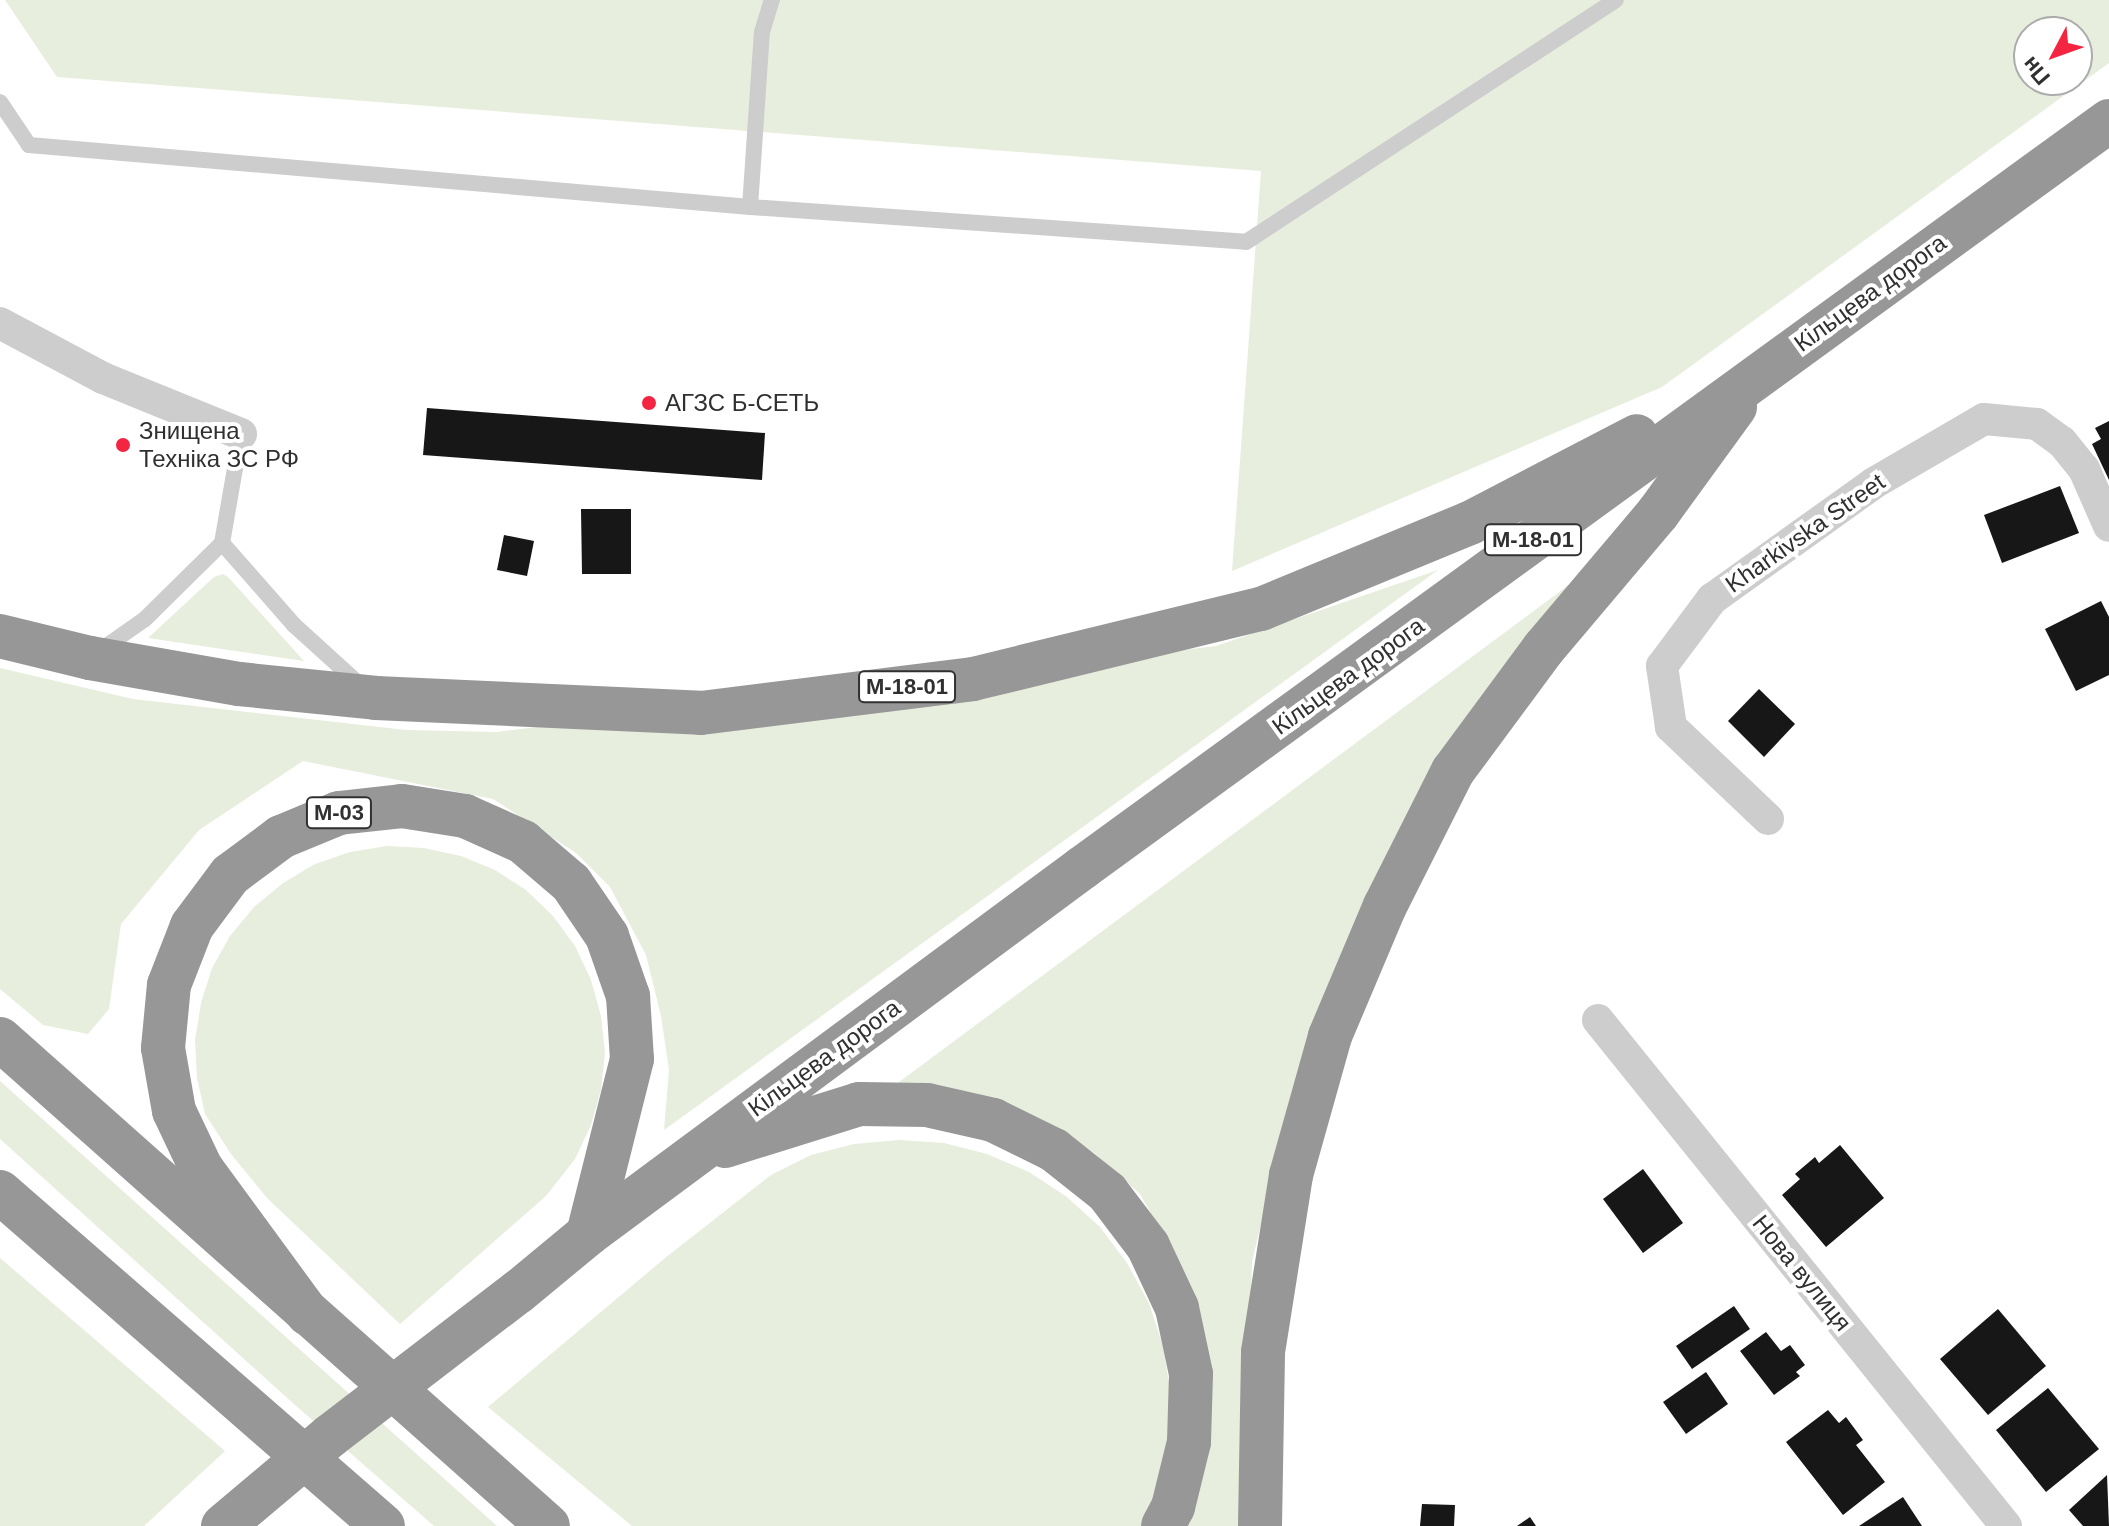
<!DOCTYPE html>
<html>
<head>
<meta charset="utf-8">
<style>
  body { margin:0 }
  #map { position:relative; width:2109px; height:1526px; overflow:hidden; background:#fff; font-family:Helvetica,sans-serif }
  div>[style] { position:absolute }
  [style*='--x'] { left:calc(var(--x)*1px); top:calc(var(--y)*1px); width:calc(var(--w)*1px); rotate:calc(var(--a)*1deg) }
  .green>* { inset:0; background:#e7eedd }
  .building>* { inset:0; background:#171717 }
  .lane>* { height:16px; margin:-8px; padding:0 8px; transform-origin:8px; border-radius:8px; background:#cdcdcd }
  .street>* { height:32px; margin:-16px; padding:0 16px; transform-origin:16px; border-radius:16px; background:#cdcdcd }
  .highway>* { height:44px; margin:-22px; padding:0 22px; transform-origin:22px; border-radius:22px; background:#979797 }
  .highway-bridge>* { height:44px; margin:-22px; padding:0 22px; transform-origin:22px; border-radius:22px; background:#979797 }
  .dots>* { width:22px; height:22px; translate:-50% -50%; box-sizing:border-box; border:4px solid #fff; border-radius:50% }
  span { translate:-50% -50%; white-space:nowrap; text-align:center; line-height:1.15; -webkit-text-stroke:8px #fff; paint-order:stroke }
  .shield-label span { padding:2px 6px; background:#fff; border:2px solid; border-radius:6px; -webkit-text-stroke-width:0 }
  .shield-label { font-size:22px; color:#303030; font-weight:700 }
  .street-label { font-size:24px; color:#303030 }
  .poi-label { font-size:24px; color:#303030 }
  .left { translate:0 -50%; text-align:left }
  .north { position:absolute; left:2013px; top:16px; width:80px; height:80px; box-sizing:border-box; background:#fff; border:2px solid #acacac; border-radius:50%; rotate:229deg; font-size:22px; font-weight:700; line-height:32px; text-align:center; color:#303030 }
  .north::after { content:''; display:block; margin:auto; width:28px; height:36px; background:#f42540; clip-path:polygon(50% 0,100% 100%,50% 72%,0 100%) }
</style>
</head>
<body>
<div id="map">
  <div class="green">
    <div style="clip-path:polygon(evenodd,5px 0,2109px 0,2109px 63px,1662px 387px,1232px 571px,1261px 171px,57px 77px,5px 0,2029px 32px,2077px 32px,2077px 80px,2029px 80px,2029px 32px)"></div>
    <div style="clip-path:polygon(1438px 570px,664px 1130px,669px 1070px,661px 1016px,646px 955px,610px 887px,576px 853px,493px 799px,303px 761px,199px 830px,121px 924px,109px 1009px,88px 1034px,43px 1025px,0 989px,0 668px,133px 699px,406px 730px,496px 732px,1216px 646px)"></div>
    <div style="clip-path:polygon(223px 574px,228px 577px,304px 661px,148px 638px,214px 577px)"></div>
    <div style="clip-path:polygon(1570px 584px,1280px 1143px,1252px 1262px,1244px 1526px,1178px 1526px,1166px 1239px,1140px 1194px,1093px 1152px,1028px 1113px,895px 1085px)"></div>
    <div style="clip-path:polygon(387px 846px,424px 848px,461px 856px,495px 870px,526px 890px,553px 916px,575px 946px,591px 980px,601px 1016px,605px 1053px,601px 1090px,591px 1125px,575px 1159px,546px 1196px,400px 1324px,267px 1198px,231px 1154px,205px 1114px,197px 1078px,195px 1040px,201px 1003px,212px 968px,230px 936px,254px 907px,283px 883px,315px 864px,350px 852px)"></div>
    <div style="clip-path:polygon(0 1081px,497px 1526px,434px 1526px,294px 1404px,0 1139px)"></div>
    <div style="clip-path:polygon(899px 1140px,944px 1143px,987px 1154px,1029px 1172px,1067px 1197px,1100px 1227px,1127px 1263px,1149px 1303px,1163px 1346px,1170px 1390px,1169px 1435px,1161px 1479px,1144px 1526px,632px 1526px,488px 1407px,665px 1258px,771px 1175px,811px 1155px,854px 1144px)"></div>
    <div style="clip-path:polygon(0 1258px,225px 1451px,144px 1526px,0 1526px)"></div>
  </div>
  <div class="building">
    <div style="clip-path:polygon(427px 408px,765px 433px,762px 480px,423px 455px)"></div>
    <div style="clip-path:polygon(2109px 421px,2109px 480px,2092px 444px,2101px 439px,2095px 428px)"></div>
    <div style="clip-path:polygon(2060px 486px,2079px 533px,2002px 563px,1984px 515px)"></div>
    <div style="clip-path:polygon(581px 509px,631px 509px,631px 574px,582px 574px)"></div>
    <div style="clip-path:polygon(504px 535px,534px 541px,527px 576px,497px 570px)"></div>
    <div style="clip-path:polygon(2101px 601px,2109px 617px,2109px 675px,2076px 691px,2045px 629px)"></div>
    <div style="clip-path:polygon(1759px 689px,1795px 724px,1764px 757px,1728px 721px)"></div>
    <div style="clip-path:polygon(1840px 1145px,1884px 1198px,1826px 1247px,1782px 1195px,1800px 1179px,1795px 1174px,1815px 1157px,1819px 1163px)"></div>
    <div style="clip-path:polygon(1643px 1169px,1683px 1223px,1643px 1253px,1603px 1199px)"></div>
    <div style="clip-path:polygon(1734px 1306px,1750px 1329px,1692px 1369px,1676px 1346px)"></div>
    <div style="clip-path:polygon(1998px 1309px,2046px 1366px,1988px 1415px,1940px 1359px)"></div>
    <div style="clip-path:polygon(1766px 1332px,1781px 1351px,1790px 1345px,1805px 1365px,1796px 1372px,1800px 1376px,1774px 1395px,1740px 1351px)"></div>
    <div style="clip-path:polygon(1706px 1372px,1728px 1404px,1686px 1434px,1663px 1402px)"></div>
    <div style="clip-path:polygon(2048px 1388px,2099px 1449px,2046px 1492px,1996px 1430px)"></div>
    <div style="clip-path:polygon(1828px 1410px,1839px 1423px,1846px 1417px,1863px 1440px,1856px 1445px,1885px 1482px,1843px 1515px,1786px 1442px)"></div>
    <div style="clip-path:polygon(2107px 1475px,2109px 1526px,2083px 1526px,2069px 1510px)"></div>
    <div style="clip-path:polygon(1903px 1497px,1922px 1526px,1859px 1526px)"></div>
    <div style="clip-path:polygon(1422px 1504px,1455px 1505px,1454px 1526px,1420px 1526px)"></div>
    <div style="clip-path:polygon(1530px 1517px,1536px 1526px,1517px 1526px)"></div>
  </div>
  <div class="lane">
    <div style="--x:0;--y:102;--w:52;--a:56"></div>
    <div style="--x:29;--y:145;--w:724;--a:4.91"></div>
    <div style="--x:750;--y:207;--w:497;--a:4"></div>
    <div style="--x:1246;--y:242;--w:442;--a:-33.2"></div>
    <div style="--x:750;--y:207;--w:175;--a:-86.1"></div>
    <div style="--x:762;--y:32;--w:34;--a:-73"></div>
    <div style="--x:222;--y:543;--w:109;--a:48.7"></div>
    <div style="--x:294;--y:625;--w:88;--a:42.2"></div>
    <div style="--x:98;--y:652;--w:57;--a:-35.1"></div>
    <div style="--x:145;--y:619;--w:108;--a:-44.6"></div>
    <div style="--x:222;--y:543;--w:111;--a:-80.1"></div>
  </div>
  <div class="street">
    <div style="--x:0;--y:323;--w:117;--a:28.1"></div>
    <div style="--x:103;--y:378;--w:149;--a:22.1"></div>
    <div style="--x:1768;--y:819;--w:134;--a:-136.5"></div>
    <div style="--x:1671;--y:727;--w:62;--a:-98.4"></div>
    <div style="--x:1662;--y:666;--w:84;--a:-53.3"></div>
    <div style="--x:1712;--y:599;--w:199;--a:-35.6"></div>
    <div style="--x:1874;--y:483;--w:127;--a:-30.2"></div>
    <div style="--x:1984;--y:419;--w:53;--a:5.4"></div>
    <div style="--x:2037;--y:424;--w:31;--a:36"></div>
    <div style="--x:2062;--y:442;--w:35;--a:51"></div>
    <div style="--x:2084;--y:469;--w:62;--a:66.3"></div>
    <div style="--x:1598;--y:1020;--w:650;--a:51.12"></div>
  </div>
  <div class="highway">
    <div style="--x:0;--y:636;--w:93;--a:13.7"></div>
    <div style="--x:90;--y:658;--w:151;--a:9.9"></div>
    <div style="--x:239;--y:684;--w:138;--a:5.8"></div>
    <div style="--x:376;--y:698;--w:325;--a:2.6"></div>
    <div style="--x:701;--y:713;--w:274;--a:-7.1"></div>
    <div style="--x:973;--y:679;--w:296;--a:-13.7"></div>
    <div style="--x:1261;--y:609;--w:226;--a:-22.4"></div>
    <div style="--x:1470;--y:523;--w:188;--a:-27.5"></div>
    <div style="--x:0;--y:1039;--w:733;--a:41.63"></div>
    <div style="--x:725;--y:1146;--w:140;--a:-17.4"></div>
    <div style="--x:859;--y:1104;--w:68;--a:0.8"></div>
    <div style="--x:927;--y:1105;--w:68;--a:12.8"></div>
    <div style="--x:993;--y:1120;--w:68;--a:26.2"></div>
    <div style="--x:1054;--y:1150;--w:68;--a:38.4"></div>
    <div style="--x:1107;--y:1192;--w:68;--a:52.8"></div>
    <div style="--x:1148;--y:1246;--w:68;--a:64.9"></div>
    <div style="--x:1177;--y:1308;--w:67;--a:78"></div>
    <div style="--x:1191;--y:1374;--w:68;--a:91.7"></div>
    <div style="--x:1189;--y:1442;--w:67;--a:103.8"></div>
    <div style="--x:1173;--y:1507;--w:21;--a:118"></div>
    <div style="--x:0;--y:1192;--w:508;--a:41.09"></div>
    <div style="--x:518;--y:1292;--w:91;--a:-39.6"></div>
    <div style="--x:588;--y:1234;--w:615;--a:-36.53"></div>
    <div style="--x:1082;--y:868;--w:1270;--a:-36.03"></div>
    <div style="--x:308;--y:1314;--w:181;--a:-126.2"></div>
    <div style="--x:201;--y:1168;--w:63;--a:-115.3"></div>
    <div style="--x:174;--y:1111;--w:64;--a:-99.9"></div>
    <div style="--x:163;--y:1048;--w:63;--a:-84.6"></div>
    <div style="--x:169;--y:985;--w:63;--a:-68.7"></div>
    <div style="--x:192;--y:926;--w:64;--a:-53.3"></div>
    <div style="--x:230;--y:875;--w:64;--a:-36.7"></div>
    <div style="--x:281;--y:837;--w:63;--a:-22.5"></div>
    <div style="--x:339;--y:813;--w:63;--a:-6.3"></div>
    <div style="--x:402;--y:806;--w:64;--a:9"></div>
    <div style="--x:465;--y:816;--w:64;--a:24.1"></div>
    <div style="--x:523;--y:842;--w:63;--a:40.5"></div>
    <div style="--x:571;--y:883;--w:64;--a:55.8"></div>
    <div style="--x:607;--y:936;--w:64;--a:70.7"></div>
    <div style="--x:628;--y:996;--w:63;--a:86.4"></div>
    <div style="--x:632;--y:1059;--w:180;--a:104.1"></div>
    <div style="--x:1260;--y:1526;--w:174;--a:-89"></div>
    <div style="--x:1263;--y:1352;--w:179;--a:-81"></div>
    <div style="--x:1291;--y:1175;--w:144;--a:-74.3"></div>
    <div style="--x:1330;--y:1036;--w:141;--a:-67.1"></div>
    <div style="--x:1385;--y:906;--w:151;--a:-63.3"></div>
    <div style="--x:1453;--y:771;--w:153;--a:-53.5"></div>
    <div style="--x:1544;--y:648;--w:177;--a:-49.8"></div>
    <div style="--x:1658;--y:513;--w:131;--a:-54"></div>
  </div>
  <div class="highway-bridge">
    <div style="--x:223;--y:1526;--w:140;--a:-40.1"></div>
    <div style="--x:330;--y:1436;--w:237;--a:-37.5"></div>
  </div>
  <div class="dots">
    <div style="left:649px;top:403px;background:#f42540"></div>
    <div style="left:123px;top:445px;background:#f42540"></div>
  </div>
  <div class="shield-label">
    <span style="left:1533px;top:540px">М-18-01</span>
    <span style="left:907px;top:687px">М-18-01</span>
    <span style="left:339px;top:813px">М-03</span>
  </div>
  <div class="street-label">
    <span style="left:1870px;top:293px;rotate:-36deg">Кільцева дорога</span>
    <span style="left:1805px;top:533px;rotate:-35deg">Kharkivska Street</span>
    <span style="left:1348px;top:676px;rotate:-36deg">Кільцева дорога</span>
    <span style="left:824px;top:1058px;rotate:-36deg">Кільцева дорога</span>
    <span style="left:1802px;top:1273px;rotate:51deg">Нова вулиця</span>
  </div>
  <div class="poi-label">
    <span class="left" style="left:665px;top:403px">АГЗС Б-СЕТЬ</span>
    <span class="left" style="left:139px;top:445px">Знищена<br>Техніка ЗС РФ</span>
  </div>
  <div class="north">Пн</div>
</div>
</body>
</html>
